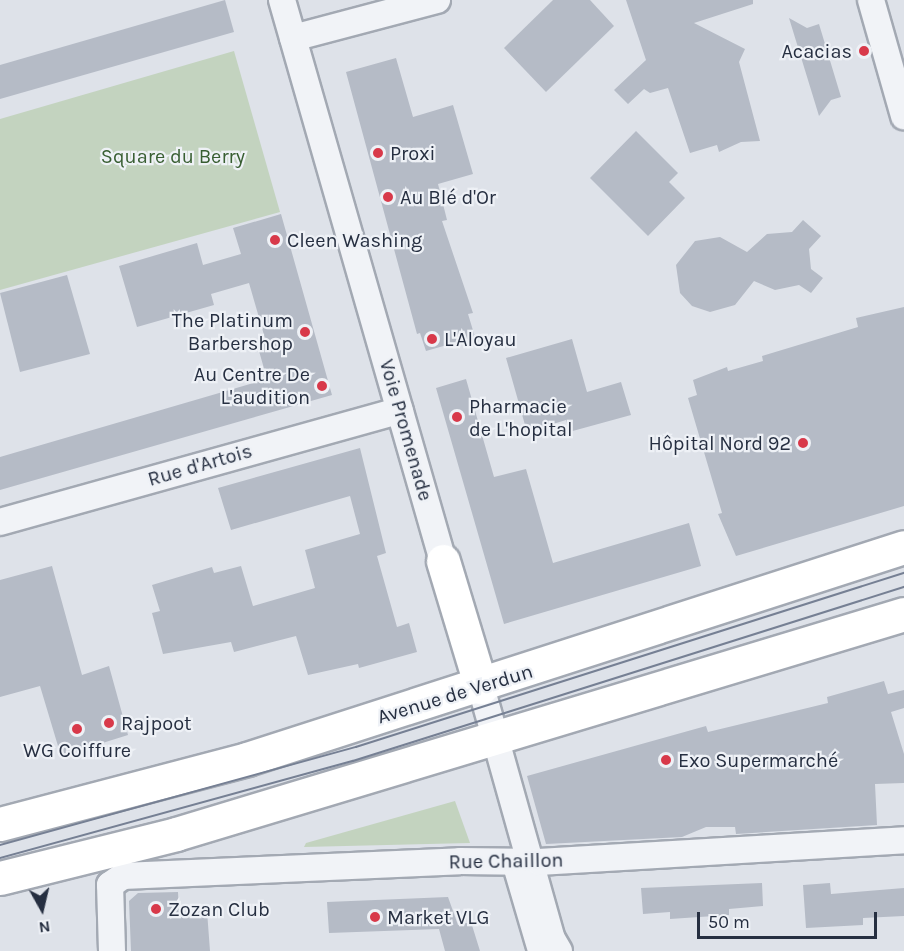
<!DOCTYPE html>
<html>
<head>
<meta charset="utf-8">
<style>
  body { margin:0 }
  #map { position:relative; width:904px; height:951px; overflow:hidden; background:#dee2e9; font-family:Karla,sans-serif }
  div>[style] { position:absolute }
  [style*='--x'] { left:calc(var(--x)*1px); top:calc(var(--y)*1px); width:calc(var(--w)*1px); rotate:calc(var(--a)*1deg) }
  .green>* { inset:0; background:#c3d3bf }
  .building>* { inset:0; background:#b5bbc6 }
  .roads { filter:drop-shadow(2px 0 #a3a9b3) drop-shadow(-2px 0 #a3a9b3) drop-shadow(0 2px #a3a9b3) drop-shadow(0 -2px #a3a9b3) }
  .pedestrian>* { height:20px; margin:-10px; padding:0 10px; transform-origin:10px; border-radius:10px; background:#f1f3f7 }
  .minor>* { height:26px; margin:-13px; padding:0 13px; transform-origin:13px; border-radius:13px; background:#f1f3f7 }
  .secondary>* { height:33px; margin:-16.5px; padding:0 16.5px; transform-origin:16.5px; border-radius:16.5px; background:#fff }
  .tram>* { height:1.5px; margin:-0.75px; padding:0 0.75px; transform-origin:0.75px; border-radius:0.75px; background:#768094 }
  .dots>* { width:16px; height:16px; translate:-50% -50%; box-sizing:border-box; border:3px solid #eef1f6; border-radius:50% }
  span { translate:-50% -50%; white-space:nowrap; text-align:center; line-height:1.15; -webkit-text-stroke:4.5px #eef1f6; paint-order:stroke }
  .poi-label { font-size:20px; color:#262f41 }
  .right { translate:-100% -50%; text-align:right }
  .left { translate:0 -50%; text-align:left }
  .park-label { font-size:20px; color:#385e32 }
  .street-label { font-size:20px; color:#262f41 }
  .north { position:absolute; left:12px; top:879px; width:60px; height:60px; -webkit-text-stroke:4px #eef1f6; paint-order:stroke; rotate:172deg; font-size:16px; font-weight:700; line-height:24px; text-align:center; color:#262f41 }
  .north::after { content:''; display:block; margin:auto; width:21px; height:27px; background:#262f41; clip-path:polygon(50% 0,100% 100%,50% 72%,0 100%) }
  .scale { position:absolute; left:697px; top:912px; width:180px; height:27px; box-sizing:border-box; border:3px solid #262f41; border-top:0; padding-left:8px; font-size:18px; line-height:21px; white-space:nowrap; color:#262f41; -webkit-text-stroke:4px #eef1f6; paint-order:stroke }
</style>
</head>
<body>
<div id="map">
  <div class="green">
    <div style="clip-path:polygon(234px 51px,280px 212px,0 290px,0 119px)"></div>
    <div style="clip-path:polygon(455px 801px,470px 843px,304px 847px,306px 843px)"></div>
  </div>
  <div class="building">
    <div style="clip-path:polygon(225px 0,234px 32px,0 99px,0 65px)"></div>
    <div style="clip-path:polygon(553px 0,590px 0,614px 26px,546px 92px,504px 48px)"></div>
    <div style="clip-path:polygon(626px 0,753px 0,753px 4px,694px 23px,745px 49px,739px 62px,760px 141px,741px 142px,719px 152px,717px 145px,690px 153px,668px 88px,650px 93px,644px 89px,628px 104px,614px 90px,646px 60px)"></div>
    <div style="clip-path:polygon(789px 18px,807px 28px,819px 24px,841px 97px,831px 100px,819px 116px)"></div>
    <div style="clip-path:polygon(396px 58px,413px 117px,453px 105px,473px 174px,438px 184px,447px 220px,442px 221px,473px 313px,468px 314px,475px 337px,426px 351px,420px 333px,417px 334px,346px 72px)"></div>
    <div style="clip-path:polygon(636px 131px,678px 173px,669px 182px,685px 198px,648px 236px,590px 178px)"></div>
    <div style="clip-path:polygon(281px 214px,332px 395px,0 490px,0 457px,267px 379px,257px 344px,266px 342px,249px 283px,211px 294px,214px 305px,137px 327px,119px 266px,197px 243px,203px 265px,241px 254px,233px 228px)"></div>
    <div style="clip-path:polygon(803px 220px,821px 236px,809px 249px,811px 269px,823px 278px,811px 293px,799px 285px,775px 290px,754px 281px,735px 305px,710px 312px,692px 306px,680px 293px,676px 265px,695px 241px,720px 237px,747px 252px,767px 234px,792px 232px)"></div>
    <div style="clip-path:polygon(67px 275px,90px 354px,20px 372px,0 293px)"></div>
    <div style="clip-path:polygon(904px 307px,904px 506px,736px 556px,718px 514px,722px 513px,688px 398px,697px 395px,693px 380px,727px 367px,728px 371px,763px 361px,762px 356px,858px 327px,856px 318px)"></div>
    <div style="clip-path:polygon(572px 339px,587px 392px,621px 382px,631px 415px,569px 432px,566px 420px,527px 432px,506px 358px)"></div>
    <div style="clip-path:polygon(466px 379px,494px 477px,526px 469px,553px 563px,689px 523px,701px 566px,504px 624px,436px 388px)"></div>
    <div style="clip-path:polygon(360px 448px,386px 553px,377px 556px,397px 627px,409px 623px,417px 652px,359px 668px,358px 664px,308px 675px,296px 636px,234px 652px,231px 642px,163px 654px,152px 613px,160px 611px,152px 585px,212px 567px,214px 573px,241px 566px,253px 606px,315px 588px,305px 550px,360px 534px,350px 496px,231px 530px,218px 488px)"></div>
    <div style="clip-path:polygon(52px 566px,82px 675px,109px 666px,128px 735px,61px 756px,40px 686px,0 697px,0 580px)"></div>
    <div style="clip-path:polygon(884px 681px,888px 694px,904px 690px,904px 708px,891px 712px,904px 754px,904px 783px,875px 784px,877px 825px,736px 834px,735px 827px,706px 827px,682px 837px,546px 844px,527px 776px,706px 726px,708px 732px,828px 703px,827px 697px)"></div>
    <div style="clip-path:polygon(762px 883px,763px 906px,729px 909px,729px 915px,670px 919px,670px 912px,643px 914px,641px 888px)"></div>
    <div style="clip-path:polygon(830px 883px,831px 894px,904px 888px,904px 916px,863px 918px,863px 925px,806px 928px,803px 885px)"></div>
    <div style="clip-path:polygon(178px 892px,179px 912px,207px 911px,210px 951px,131px 951px,129px 901px,138px 893px)"></div>
    <div style="clip-path:polygon(448px 897px,458px 925px,471px 922px,480px 951px,445px 951px,439px 929px,329px 933px,327px 902px)"></div>
  </div>
  <div class="roads">
    <div class="pedestrian">
      <div style="--x:511;--y:859;--w:96;--a:73.6"></div>
    </div>
    <div class="minor">
      <div style="--x:282;--y:0;--w:584;--a:73.99"></div>
      <div style="--x:871;--y:0;--w:121;--a:74.1"></div>
      <div style="--x:293;--y:38;--w:149;--a:-14.8"></div>
      <div style="--x:0;--y:522;--w:415;--a:-15.6"></div>
      <div style="--x:481;--y:687;--w:262;--a:74.3"></div>
      <div style="--x:552;--y:939;--w:14;--a:60"></div>
      <div style="--x:112;--y:951;--w:66;--a:-91.7"></div>
      <div style="--x:110;--y:885;--w:16;--a:-35"></div>
      <div style="--x:123;--y:876;--w:337;--a:-2.5"></div>
      <div style="--x:460;--y:861;--w:79;--a:0.7"></div>
      <div style="--x:539;--y:862;--w:366;--a:-3.4"></div>
    </div>
    <div class="secondary">
      <div style="--x:443;--y:561;--w:132;--a:73.2"></div>
      <div style="--x:0;--y:824;--w:255;--a:-14.7"></div>
      <div style="--x:247;--y:759;--w:690;--a:-17.88"></div>
      <div style="--x:0;--y:878;--w:181;--a:-14"></div>
      <div style="--x:176;--y:834;--w:761;--a:-16.81"></div>
    </div>
  </div>
  <div class="tram">
    <div style="--x:0;--y:845;--w:369;--a:-15.4"></div>
    <div style="--x:356;--y:747;--w:575;--a:-17.62"></div>
    <div style="--x:0;--y:858;--w:366;--a:-15.4"></div>
    <div style="--x:353;--y:761;--w:578;--a:-17.53"></div>
  </div>
  <div class="dots">
    <div style="left:864px;top:51px;background:#d8394a"></div>
    <div style="left:378px;top:153px;background:#d8394a"></div>
    <div style="left:388px;top:197px;background:#d8394a"></div>
    <div style="left:275px;top:240px;background:#d8394a"></div>
    <div style="left:305px;top:332px;background:#d8394a"></div>
    <div style="left:432px;top:339px;background:#d8394a"></div>
    <div style="left:322px;top:386px;background:#d8394a"></div>
    <div style="left:457px;top:417px;background:#d8394a"></div>
    <div style="left:803px;top:443px;background:#d8394a"></div>
    <div style="left:109px;top:723px;background:#d8394a"></div>
    <div style="left:77px;top:729px;background:#d8394a"></div>
    <div style="left:666px;top:760px;background:#d8394a"></div>
    <div style="left:156px;top:909px;background:#d8394a"></div>
    <div style="left:375px;top:917px;background:#d8394a"></div>
  </div>
  <div class="poi-label">
    <span class="right" style="left:852px;top:51px">Acacias</span>
    <span class="left" style="left:390px;top:153px">Proxi</span>
    <span class="left" style="left:400px;top:197px">Au Blé d'Or</span>
    <span class="left" style="left:287px;top:240px">Cleen Washing</span>
    <span class="right" style="left:293px;top:332px">The Platinum<br>Barbershop</span>
    <span class="left" style="left:444px;top:339px">L'Aloyau</span>
    <span class="right" style="left:310px;top:386px">Au Centre De<br>L'audition</span>
    <span class="left" style="left:469px;top:418px">Pharmacie<br>de L'hopital</span>
    <span class="right" style="left:791px;top:443px">Hôpital Nord 92</span>
    <span class="left" style="left:121px;top:723px">Rajpoot</span>
    <span style="left:77px;top:750px">WG Coiffure</span>
    <span class="left" style="left:678px;top:760px">Exo Supermarché</span>
    <span class="left" style="left:168px;top:909px">Zozan Club</span>
    <span class="left" style="left:387px;top:917px">Market VLG</span>
  </div>
  <div class="park-label">
    <span style="left:173px;top:156px">Square du Berry</span>
  </div>
  <div class="street-label">
    <span style="left:406px;top:430px;rotate:74deg">Voie Promenade</span>
    <span style="left:200px;top:465px;rotate:-16deg">Rue d'Artois</span>
    <span style="left:455px;top:694px;rotate:-17deg">Avenue de Verdun</span>
    <span style="left:506px;top:861px;rotate:-1deg">Rue Chaillon</span>
  </div>
  <div class="north">N</div>
  <div class="scale">50 m</div>
</div>
</body>
</html>
